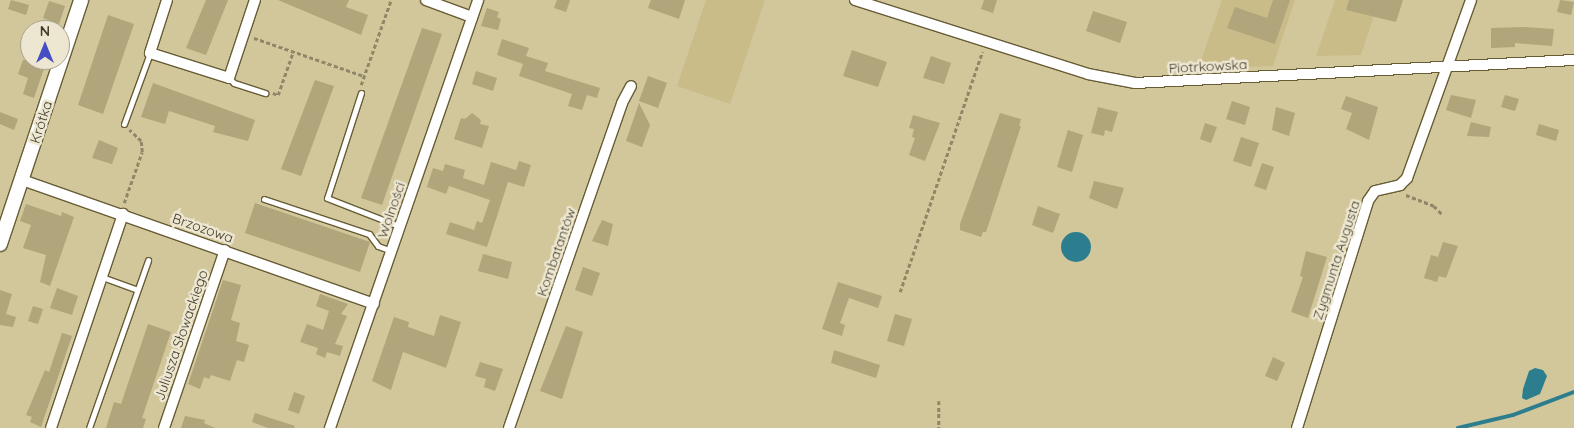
<!DOCTYPE html>
<html>
<head>
<meta charset="utf-8">
<style>
  body { margin:0 }
  #map { position:relative; width:1574px; height:428px; overflow:hidden; background:#d2c69b; font-family:Quicksand,sans-serif }
  div>[style] { position:absolute }
  [style*='--x'] { left:calc(var(--x)*1px); top:calc(var(--y)*1px); width:calc(var(--w)*1px); rotate:calc(var(--a)*1deg) }
  .built>* { inset:0; background:#cabc89 }
  .water>* { inset:0; background:#2c7e8f }
  .round { border-radius:50% }
  .stream>* { height:4px; margin:-2px; padding:0 2px; transform-origin:2px; border-radius:2px; background:#2c7e8f }
  .building>* { inset:0; background:#b0a57b }
  .path>* { height:2.5px; margin-top:-1.25px; transform-origin:0; background:repeating-linear-gradient(90deg,#8f8767 0 4px,transparent 0 6.5px) }
  .roads { filter:drop-shadow(1px 0 #675c34) drop-shadow(-1px 0 #675c34) drop-shadow(0 1px #675c34) drop-shadow(0 -1px #675c34) }
  .lane>* { height:5px; margin:-2.5px; padding:0 2.5px; transform-origin:2.5px; border-radius:2.5px; background:#fff }
  .street>* { height:10px; margin:-5px; padding:0 5px; transform-origin:5px; border-radius:5px; background:#fff }
  .secondary>* { height:14px; margin:-7px; padding:0 7px; transform-origin:7px; border-radius:7px; background:#fff }
  span { translate:-50% -50%; white-space:nowrap; text-align:center; line-height:1.15; -webkit-text-stroke:5px #ede7d1; paint-order:stroke }
  .street-label { font-size:14px; color:#423d2b }
  .north { position:absolute; left:20px; top:20px; width:50px; height:50px; box-sizing:border-box; background:#ede7d1; border:1px solid #a9a38f; border-radius:50%; rotate:0deg; font-size:14px; font-weight:700; line-height:20px; text-align:center; color:#423d2b }
  .north::after { content:''; display:block; margin:auto; width:18px; height:22px; background:#474ec3; clip-path:polygon(50% 0,100% 100%,50% 72%,0 100%) }
</style>
</head>
<body>
<div id="map">
  <div class="built">
    <div style="clip-path:polygon(706px 0,765px 0,730px 104px,677px 86px)"></div>
    <div style="clip-path:polygon(1222px 0,1295px 0,1273px 66px,1198px 69px)"></div>
    <div style="clip-path:polygon(1335px 0,1379px 0,1361px 55px,1316px 56px)"></div>
  </div>
  <div class="water">
    <div class="round" style="left:1061px;top:232px;width:30px;height:30px"></div>
    <div style="clip-path:polygon(1535px 368px,1543px 370px,1547px 376px,1540px 394px,1526px 400px,1522px 398px,1523px 389px,1529px 371px)"></div>
  </div>
  <div class="stream">
    <div style="--x:1458;--y:428;--w:57;--a:-13.3"></div>
    <div style="--x:1513;--y:415;--w:65;--a:-20.7"></div>
  </div>
  <div class="building">
    <div style="clip-path:polygon(11px 0,29px 5px,26px 15px,8px 9px)"></div>
    <div style="clip-path:polygon(206px 0,228px 0,206px 55px,186px 48px)"></div>
    <div style="clip-path:polygon(278px 0,349px 0,346px 7px,368px 15px,361px 35px)"></div>
    <div style="clip-path:polygon(557px 0,570px 0,566px 12px,554px 8px)"></div>
    <div style="clip-path:polygon(651px 0,685px 0,679px 19px,648px 8px)"></div>
    <div style="clip-path:polygon(984px 0,997px 0,993px 13px,981px 9px)"></div>
    <div style="clip-path:polygon(1273px 0,1290px 0,1275px 44px,1227px 28px,1235px 7px,1267px 18px)"></div>
    <div style="clip-path:polygon(1349px 0,1403px 0,1396px 22px,1346px 10px)"></div>
    <div style="clip-path:polygon(1560px 0,1574px 2px,1571px 15px,1557px 12px)"></div>
    <div style="clip-path:polygon(49px 1px,65px 6px,59px 24px,43px 18px)"></div>
    <div style="clip-path:polygon(487px 8px,499px 12px,497px 17px,501px 19px,498px 30px,481px 26px)"></div>
    <div style="clip-path:polygon(1093px 11px,1127px 22px,1120px 43px,1086px 31px)"></div>
    <div style="clip-path:polygon(108px 15px,134px 24px,103px 114px,78px 105px)"></div>
    <div style="clip-path:polygon(1524px 27px,1554px 29px,1552px 46px,1515px 43px,1515px 47px,1491px 48px,1491px 28px)"></div>
    <div style="clip-path:polygon(422px 28px,442px 34px,382px 205px,361px 198px)"></div>
    <div style="clip-path:polygon(502px 39px,529px 48px,526px 56px,548px 63px,545px 71px,600px 88px,597px 98px,587px 95px,582px 110px,568px 106px,572px 94px,519px 76px,523px 64px,497px 55px)"></div>
    <div style="clip-path:polygon(852px 50px,887px 62px,878px 87px,843px 76px)"></div>
    <div style="clip-path:polygon(931px 56px,951px 63px,944px 84px,923px 78px)"></div>
    <div style="clip-path:polygon(23px 60px,47px 60px,34px 98px,23px 94px,28px 78px,18px 74px)"></div>
    <div style="clip-path:polygon(476px 71px,497px 78px,493px 91px,472px 84px)"></div>
    <div style="clip-path:polygon(648px 76px,667px 83px,658px 108px,639px 101px)"></div>
    <div style="clip-path:polygon(315px 80px,334px 86px,301px 176px,281px 169px)"></div>
    <div style="clip-path:polygon(153px 83px,255px 120px,248px 141px,213px 132px,215px 126px,169px 111px,165px 124px,141px 117px)"></div>
    <div style="clip-path:polygon(1451px 95px,1476px 100px,1471px 118px,1446px 110px)"></div>
    <div style="clip-path:polygon(1505px 95px,1519px 99px,1515px 111px,1501px 107px)"></div>
    <div style="clip-path:polygon(1346px 96px,1378px 107px,1369px 140px,1346px 129px,1352px 113px,1341px 109px)"></div>
    <div style="clip-path:polygon(1232px 101px,1250px 107px,1245px 125px,1226px 119px)"></div>
    <div style="clip-path:polygon(639px 103px,650px 125px,642px 147px,626px 141px)"></div>
    <div style="clip-path:polygon(1098px 107px,1118px 112px,1112px 132px,1105px 130px,1104px 136px,1091px 133px)"></div>
    <div style="clip-path:polygon(1276px 107px,1295px 113px,1289px 136px,1272px 130px)"></div>
    <div style="clip-path:polygon(0 112px,18px 119px,14px 130px,0 124px)"></div>
    <div style="clip-path:polygon(472px 113px,481px 120px,480px 124px,489px 126px,482px 148px,454px 139px,461px 118px,465px 119px)"></div>
    <div style="clip-path:polygon(1000px 113px,1021px 119px,1019px 126px,1021px 126px,986px 232px,983px 232px,981px 237px,960px 230px,960px 224px)"></div>
    <div style="clip-path:polygon(913px 115px,940px 123px,925px 161px,909px 155px,915px 138px,912px 137px,914px 129px,909px 128px)"></div>
    <div style="clip-path:polygon(1471px 122px,1491px 127px,1489px 137px,1467px 136px)"></div>
    <div style="clip-path:polygon(1205px 123px,1217px 127px,1211px 143px,1200px 139px)"></div>
    <div style="clip-path:polygon(1539px 124px,1559px 130px,1556px 141px,1536px 135px)"></div>
    <div style="clip-path:polygon(1068px 130px,1083px 135px,1072px 172px,1057px 167px)"></div>
    <div style="clip-path:polygon(1241px 137px,1259px 143px,1251px 167px,1233px 161px)"></div>
    <div style="clip-path:polygon(99px 140px,118px 148px,112px 164px,92px 158px)"></div>
    <div style="clip-path:polygon(519px 161px,531px 165px,524px 187px,508px 182px,487px 247px,446px 234px,450px 222px,474px 230px,477px 221px,482px 223px,490px 200px,449px 186px,446px 194px,427px 187px,433px 168px,443px 171px,445px 164px,465px 170px,463px 178px,484px 185px,491px 162px,516px 170px)"></div>
    <div style="clip-path:polygon(1262px 163px,1274px 167px,1266px 190px,1254px 186px)"></div>
    <div style="clip-path:polygon(1094px 181px,1124px 188px,1117px 209px,1089px 198px)"></div>
    <div style="clip-path:polygon(255px 203px,370px 242px,360px 272px,245px 233px)"></div>
    <div style="clip-path:polygon(26px 204px,61px 216px,62px 212px,74px 217px,50px 286px,40px 282px,46px 255px,23px 248px,31px 225px,20px 221px)"></div>
    <div style="clip-path:polygon(1038px 206px,1060px 214px,1053px 233px,1032px 225px)"></div>
    <div style="clip-path:polygon(602px 220px,613px 224px,608px 246px,592px 241px)"></div>
    <div style="clip-path:polygon(1443px 242px,1458px 246px,1446px 278px,1439px 276px,1437px 282px,1424px 278px,1431px 255px,1438px 257px)"></div>
    <div style="clip-path:polygon(1306px 251px,1327px 257px,1308px 318px,1291px 312px,1303px 277px,1300px 276px)"></div>
    <div style="clip-path:polygon(483px 254px,512px 262px,508px 279px,478px 271px)"></div>
    <div style="clip-path:polygon(583px 267px,600px 273px,592px 296px,575px 290px)"></div>
    <div style="clip-path:polygon(223px 280px,241px 285px,231px 320px,240px 323px,236px 341px,249px 345px,244px 362px,237px 360px,230px 381px,211px 375px,209px 379px,204px 377px,200px 389px,188px 384px)"></div>
    <div style="clip-path:polygon(838px 282px,882px 296px,878px 308px,849px 298px,840px 323px,845px 325px,842px 336px,822px 329px)"></div>
    <div style="clip-path:polygon(57px 288px,78px 296px,72px 315px,50px 308px)"></div>
    <div style="clip-path:polygon(0 290px,12px 294px,6px 314px,16px 317px,13px 327px,0 325px)"></div>
    <div style="clip-path:polygon(320px 294px,348px 304px,341px 314px,347px 316px,335px 344px,343px 346px,340px 356px,327px 352px,325px 358px,316px 354px,318px 348px,300px 342px,307px 324px,323px 330px,329px 311px,316px 306px)"></div>
    <div style="clip-path:polygon(33px 306px,43px 309px,38px 324px,28px 321px)"></div>
    <div style="clip-path:polygon(895px 314px,912px 319px,904px 346px,887px 341px)"></div>
    <div style="clip-path:polygon(440px 315px,461px 322px,446px 368px,403px 352px,391px 390px,372px 381px,394px 317px,409px 322px,408px 327px,434px 336px)"></div>
    <div style="clip-path:polygon(148px 324px,171px 332px,142px 418px,146px 419px,143px 428px,106px 428px,114px 402px,121px 404px)"></div>
    <div style="clip-path:polygon(566px 326px,583px 332px,562px 399px,540px 391px)"></div>
    <div style="clip-path:polygon(62px 333px,72px 336px,41px 427px,30px 422px,32px 417px,26px 415px,45px 370px,49px 372px)"></div>
    <div style="clip-path:polygon(834px 350px,880px 365px,876px 378px,831px 363px)"></div>
    <div style="clip-path:polygon(1273px 357px,1285px 363px,1277px 381px,1265px 376px)"></div>
    <div style="clip-path:polygon(480px 362px,503px 369px,495px 391px,484px 387px,486px 379px,475px 376px)"></div>
    <div style="clip-path:polygon(294px 392px,305px 396px,299px 414px,288px 410px)"></div>
    <div style="clip-path:polygon(255px 413px,295px 426px,294px 428px,268px 428px,252px 422px)"></div>
    <div style="clip-path:polygon(185px 416px,205px 420px,204px 423px,215px 428px,181px 428px)"></div>
  </div>
  <div class="path">
    <div style="--x:254;--y:38;--w:116;--a:19.1"></div>
    <div style="--x:361;--y:85;--w:90;--a:-70.6"></div>
    <div style="--x:273;--y:93;--w:5;--a:22"></div>
    <div style="--x:278;--y:95;--w:46;--a:-70.8"></div>
    <div style="--x:1406;--y:195;--w:30;--a:21"></div>
    <div style="--x:1434;--y:206;--w:11;--a:45"></div>
    <div style="--x:124;--y:203;--w:54;--a:-70.6"></div>
    <div style="--x:142;--y:152;--w:11;--a:-95"></div>
    <div style="--x:141;--y:141;--w:16;--a:-137"></div>
    <div style="--x:900;--y:292;--w:254;--a:-71.1"></div>
    <div style="--x:939;--y:401;--w:27;--a:90"></div>
  </div>
  <div class="roads">
    <div class="lane">
      <div style="--x:229;--y:78;--w:7;--a:45"></div>
      <div style="--x:234;--y:83;--w:33;--a:18"></div>
      <div style="--x:361;--y:93;--w:110;--a:107.9"></div>
      <div style="--x:327;--y:198;--w:77;--a:21.3"></div>
      <div style="--x:124;--y:124;--w:76;--a:-69.9"></div>
      <div style="--x:264;--y:199;--w:111;--a:18.4"></div>
      <div style="--x:369;--y:234;--w:15;--a:53"></div>
      <div style="--x:378;--y:246;--w:15;--a:20"></div>
      <div style="--x:102;--y:277;--w:37;--a:20"></div>
      <div style="--x:89;--y:428;--w:178;--a:-70.6"></div>
    </div>
    <div class="street">
      <div style="--x:167;--y:0;--w:56;--a:107.8"></div>
      <div style="--x:150;--y:53;--w:83;--a:17.6"></div>
      <div style="--x:229;--y:78;--w:82;--a:-71.6"></div>
      <div style="--x:426;--y:0;--w:49;--a:20.3"></div>
      <div style="--x:855;--y:0;--w:244;--a:17.6"></div>
      <div style="--x:1088;--y:74;--w:48;--a:10.8"></div>
      <div style="--x:1135;--y:83;--w:440;--a:-3"></div>
      <div style="--x:22;--y:180;--w:373;--a:19.4"></div>
      <div style="--x:51;--y:428;--w:226;--a:-71.4"></div>
      <div style="--x:164;--y:428;--w:188;--a:-71.1"></div>
      <div style="--x:330;--y:428;--w:453;--a:-70.9"></div>
      <div style="--x:509;--y:428;--w:344;--a:-70.8"></div>
      <div style="--x:622;--y:103;--w:19;--a:-62"></div>
      <div style="--x:1297;--y:428;--w:238;--a:-72.6"></div>
      <div style="--x:1368;--y:201;--w:12;--a:-55"></div>
      <div style="--x:1375;--y:191;--w:26;--a:-13"></div>
      <div style="--x:1400;--y:185;--w:10;--a:-45"></div>
      <div style="--x:1407;--y:178;--w:189;--a:-70.2"></div>
    </div>
    <div class="secondary">
      <div style="--x:0;--y:244;--w:257;--a:-71.6"></div>
    </div>
  </div>
  <div class="street-label">
    <span style="left:1208px;top:66px;rotate:-3deg">Piotrkowska</span>
    <span style="left:41px;top:122px;rotate:-72deg">Krótka</span>
    <span style="left:391px;top:210px;rotate:-71deg">Wolności</span>
    <span style="left:203px;top:228px;rotate:19deg">Brzozowa</span>
    <span style="left:556px;top:252px;rotate:-71deg">Kombatantów</span>
    <span style="left:1336px;top:260px;rotate:-72deg">Zygmunta Augusta</span>
    <span style="left:181px;top:335px;rotate:-71deg">Juliusza Słowackiego</span>
  </div>
  <div class="north">N</div>
</div>
</body>
</html>
